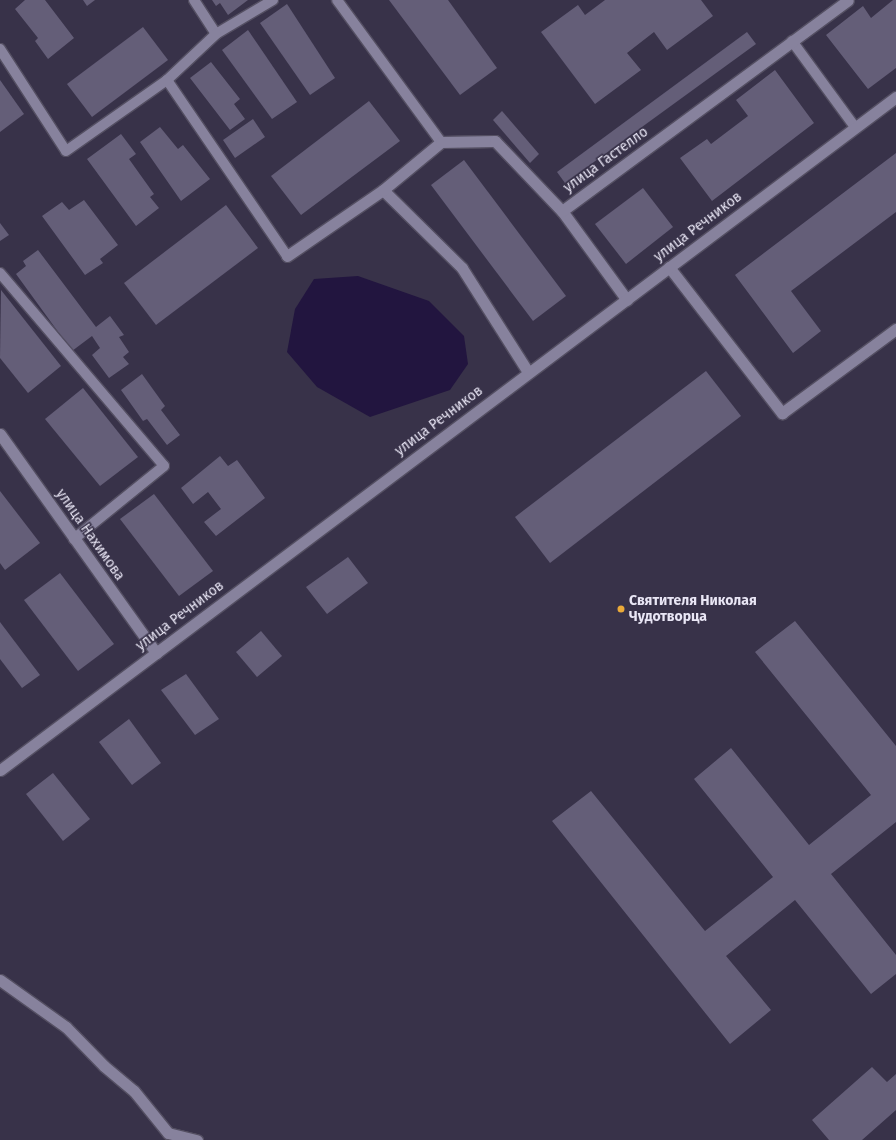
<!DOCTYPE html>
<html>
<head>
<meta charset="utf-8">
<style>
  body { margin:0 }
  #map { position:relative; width:896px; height:1140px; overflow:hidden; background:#383249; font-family:"Fira Sans",sans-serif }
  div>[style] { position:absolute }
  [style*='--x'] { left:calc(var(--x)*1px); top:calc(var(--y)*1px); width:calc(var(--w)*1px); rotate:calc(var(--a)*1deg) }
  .water>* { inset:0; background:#22153f }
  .building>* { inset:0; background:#645e78 }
  .roads { filter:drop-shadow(1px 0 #544f62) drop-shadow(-1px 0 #544f62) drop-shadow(0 1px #544f62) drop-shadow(0 -1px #544f62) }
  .service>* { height:10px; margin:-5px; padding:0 5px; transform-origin:5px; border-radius:5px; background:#87829d }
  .minor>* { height:11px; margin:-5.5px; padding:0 5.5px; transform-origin:5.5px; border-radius:5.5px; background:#87829d }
  .tertiary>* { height:11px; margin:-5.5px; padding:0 5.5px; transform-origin:5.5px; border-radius:5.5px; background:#87829d }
  .dots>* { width:11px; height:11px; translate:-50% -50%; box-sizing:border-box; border:2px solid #383249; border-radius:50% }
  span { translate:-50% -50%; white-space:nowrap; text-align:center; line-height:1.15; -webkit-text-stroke:3px #383249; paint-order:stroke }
  .street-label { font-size:14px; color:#e9e6f5 }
  .poi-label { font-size:14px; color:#e9e6f5; font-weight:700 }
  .left { translate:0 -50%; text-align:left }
</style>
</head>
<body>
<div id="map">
  <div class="water">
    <div style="clip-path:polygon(358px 276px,429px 301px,464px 336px,468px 364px,450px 390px,370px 417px,317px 387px,287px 352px,295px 309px,314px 279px)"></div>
  </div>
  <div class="building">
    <div style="clip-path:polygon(25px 0,45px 0,74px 38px,48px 59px,35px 41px,38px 38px,15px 9px)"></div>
    <div style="clip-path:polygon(83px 0,95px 0,87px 6px)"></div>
    <div style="clip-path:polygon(212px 0,248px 0,228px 15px,220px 3px,216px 6px)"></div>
    <div style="clip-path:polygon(389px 0,448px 0,497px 68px,460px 95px)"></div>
    <div style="clip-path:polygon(605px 0,701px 0,713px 16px,667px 50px,654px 32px,627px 53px,641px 70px,595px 104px,541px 32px,578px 5px,585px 15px)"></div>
    <div style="clip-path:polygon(893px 0,896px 0,896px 68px,868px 89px,826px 35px,863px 6px,871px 18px)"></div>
    <div style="clip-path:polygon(287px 4px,335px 78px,310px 95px,260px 23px)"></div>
    <div style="clip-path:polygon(143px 27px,168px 60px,92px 117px,67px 84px)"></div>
    <div style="clip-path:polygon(248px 30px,297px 102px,272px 119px,222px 50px)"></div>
    <div style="clip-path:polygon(747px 32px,756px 44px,565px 183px,557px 172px)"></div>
    <div style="clip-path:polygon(211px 62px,240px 99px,234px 104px,245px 119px,230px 130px,190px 78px)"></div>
    <div style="clip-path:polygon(775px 70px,814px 123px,712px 201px,680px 158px,707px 139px,711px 144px,748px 116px,736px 100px)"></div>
    <div style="clip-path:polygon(0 80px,24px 114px,0 132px)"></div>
    <div style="clip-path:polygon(369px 101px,400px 141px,301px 215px,271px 176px)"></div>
    <div style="clip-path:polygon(502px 111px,539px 154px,530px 163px,493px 120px)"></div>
    <div style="clip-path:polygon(253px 119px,265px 137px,235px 158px,223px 140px)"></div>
    <div style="clip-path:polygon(160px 127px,178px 149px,183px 145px,210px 179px,181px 201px,140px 142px)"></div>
    <div style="clip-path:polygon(121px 134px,136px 154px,129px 159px,154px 194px,150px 197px,159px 208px,136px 226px,87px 159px)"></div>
    <div style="clip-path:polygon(896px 153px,896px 212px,791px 291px,821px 331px,793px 353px,735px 275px)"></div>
    <div style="clip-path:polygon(464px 160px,566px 296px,533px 321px,431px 185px)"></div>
    <div style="clip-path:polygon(643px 188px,673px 227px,626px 264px,595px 224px)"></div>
    <div style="clip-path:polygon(84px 200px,118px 245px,100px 259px,103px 263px,85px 275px,42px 216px,62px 202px,69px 210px)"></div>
    <div style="clip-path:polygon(226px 205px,258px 248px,156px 325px,124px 283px)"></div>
    <div style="clip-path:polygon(0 223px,9px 235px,0 241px)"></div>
    <div style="clip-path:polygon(38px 250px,96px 327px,110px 316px,124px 335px,119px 337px,129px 352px,123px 357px,129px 364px,109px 378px,92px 355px,100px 348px,92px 336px,72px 351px,16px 274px,26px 266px,23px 261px)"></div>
    <div style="clip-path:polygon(1px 290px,61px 366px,28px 393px,0 358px)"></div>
    <div style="clip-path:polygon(706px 371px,741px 416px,550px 563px,515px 517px)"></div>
    <div style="clip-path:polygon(142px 374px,165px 406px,161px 410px,180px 435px,167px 445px,147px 419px,143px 421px,121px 390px)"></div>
    <div style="clip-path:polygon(83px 388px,138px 457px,100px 486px,45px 419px)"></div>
    <div style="clip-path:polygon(220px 456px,228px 466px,237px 460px,265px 498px,216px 536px,204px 522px,221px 509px,208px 492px,193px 504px,181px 488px)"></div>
    <div style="clip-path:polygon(0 491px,40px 543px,5px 570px,0 563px)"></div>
    <div style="clip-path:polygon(154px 494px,213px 571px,179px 596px,120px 519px)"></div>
    <div style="clip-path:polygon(348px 557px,368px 583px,327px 614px,306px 587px)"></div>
    <div style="clip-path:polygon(60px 573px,114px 644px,78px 671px,24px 600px)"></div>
    <div style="clip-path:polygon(795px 621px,896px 746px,896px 822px,831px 874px,896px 955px,896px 974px,871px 994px,795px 900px,726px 956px,771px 1010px,730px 1044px,552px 821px,591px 791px,705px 931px,773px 877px,694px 779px,731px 748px,809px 845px,871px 795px,755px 652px)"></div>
    <div style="clip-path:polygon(0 622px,40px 675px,22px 688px,0 659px)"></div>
    <div style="clip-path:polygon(261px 631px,282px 656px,257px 677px,236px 652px)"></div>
    <div style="clip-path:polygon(186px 674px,219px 719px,195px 735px,161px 690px)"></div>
    <div style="clip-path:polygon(129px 719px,161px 763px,132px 785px,99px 742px)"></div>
    <div style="clip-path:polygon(53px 773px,90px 819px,63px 841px,26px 794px)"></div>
    <div style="clip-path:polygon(872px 1067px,887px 1082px,896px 1074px,896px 1110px,862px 1140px,829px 1140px,812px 1120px)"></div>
  </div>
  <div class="roads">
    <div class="service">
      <div style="--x:194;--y:0;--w:40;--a:57.1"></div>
      <div style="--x:273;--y:0;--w:66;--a:149.2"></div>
      <div style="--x:216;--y:34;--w:67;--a:136.8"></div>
      <div style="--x:167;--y:80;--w:213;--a:55.7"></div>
      <div style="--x:337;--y:0;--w:176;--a:53.8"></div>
      <div style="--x:792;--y:41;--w:107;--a:53.8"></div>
      <div style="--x:0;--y:49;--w:121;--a:57.1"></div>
      <div style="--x:66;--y:151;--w:123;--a:-35.1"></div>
      <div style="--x:0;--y:273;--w:253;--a:49.6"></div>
      <div style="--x:164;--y:466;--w:116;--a:141"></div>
    </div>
    <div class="minor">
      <div style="--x:383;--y:190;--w:111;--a:44.6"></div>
      <div style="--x:462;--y:268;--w:123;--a:57.6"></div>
      <div style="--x:562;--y:211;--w:110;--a:53.9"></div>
      <div style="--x:287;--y:256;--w:116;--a:-34.5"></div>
      <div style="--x:383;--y:190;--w:75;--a:-39.6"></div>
      <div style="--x:441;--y:142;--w:54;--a:-1.1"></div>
      <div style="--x:495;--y:141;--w:97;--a:46.3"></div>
      <div style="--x:562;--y:211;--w:355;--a:-36.4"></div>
      <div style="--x:669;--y:267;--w:185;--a:52.3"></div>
      <div style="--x:782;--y:413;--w:142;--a:-36.4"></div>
      <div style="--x:156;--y:653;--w:926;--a:-36.92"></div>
      <div style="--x:0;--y:980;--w:81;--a:35.5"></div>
      <div style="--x:66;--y:1027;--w:54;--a:45.7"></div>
      <div style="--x:104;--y:1066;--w:39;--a:40"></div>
      <div style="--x:134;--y:1091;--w:54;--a:51"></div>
      <div style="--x:168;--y:1133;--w:30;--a:14"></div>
    </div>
    <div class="tertiary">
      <div style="--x:0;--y:434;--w:269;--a:54.5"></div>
      <div style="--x:156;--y:653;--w:195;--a:143.1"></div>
    </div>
  </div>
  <div class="dots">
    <div style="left:621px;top:609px;background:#ebaa39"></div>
  </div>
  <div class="street-label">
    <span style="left:606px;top:160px;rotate:-36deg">улица Гастелло</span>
    <span style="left:698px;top:227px;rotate:-37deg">улица Речников</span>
    <span style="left:439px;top:421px;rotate:-37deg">улица Речников</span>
    <span style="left:90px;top:535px;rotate:55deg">улица Нахимова</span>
    <span style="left:180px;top:616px;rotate:-37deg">улица Речников</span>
  </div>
  <div class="poi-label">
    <span class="left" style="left:629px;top:609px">Святителя Николая<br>Чудотворца</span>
  </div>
</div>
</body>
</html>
